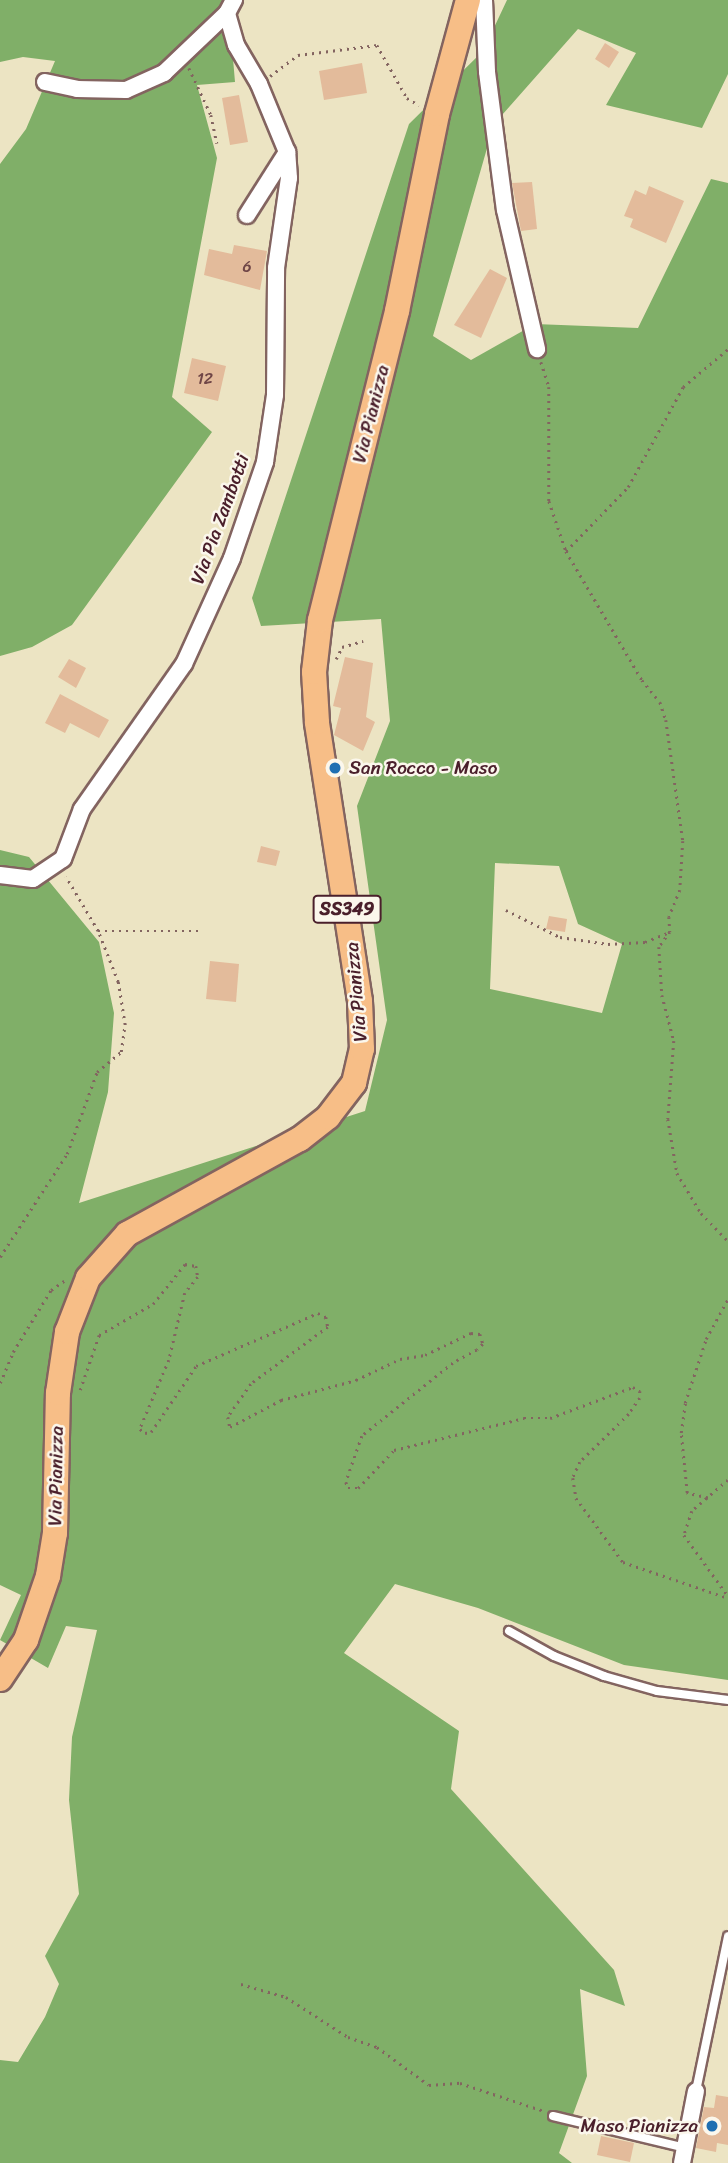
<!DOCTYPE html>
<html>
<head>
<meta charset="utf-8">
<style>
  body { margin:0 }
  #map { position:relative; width:728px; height:2163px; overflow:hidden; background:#ece4c3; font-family:Sriracha,sans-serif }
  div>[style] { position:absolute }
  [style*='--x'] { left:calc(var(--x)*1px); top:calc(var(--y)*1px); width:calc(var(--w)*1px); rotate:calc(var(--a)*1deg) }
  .forest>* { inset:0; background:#80af68 }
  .building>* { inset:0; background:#e3bb9b }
  .path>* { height:2.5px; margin-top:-1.25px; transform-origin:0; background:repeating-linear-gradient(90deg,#836460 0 2px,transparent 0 7px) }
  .roads { filter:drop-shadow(2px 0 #836460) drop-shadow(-2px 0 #836460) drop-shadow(0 2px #836460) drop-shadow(0 -2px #836460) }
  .lane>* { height:8px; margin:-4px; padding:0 4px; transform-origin:4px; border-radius:4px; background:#fff }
  .street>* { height:16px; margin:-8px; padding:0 8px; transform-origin:8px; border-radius:8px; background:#fff }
  .primary>* { height:24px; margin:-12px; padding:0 12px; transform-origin:12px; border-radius:12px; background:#f7be87 }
  .dots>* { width:19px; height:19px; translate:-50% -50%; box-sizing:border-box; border:4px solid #fbf7ec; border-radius:50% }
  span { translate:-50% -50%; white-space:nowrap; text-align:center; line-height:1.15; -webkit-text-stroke:5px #fbf7ec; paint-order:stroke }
  .number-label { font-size:16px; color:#704647 }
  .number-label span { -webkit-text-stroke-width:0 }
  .shield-label span { padding:2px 5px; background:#fbf7ec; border:2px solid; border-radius:5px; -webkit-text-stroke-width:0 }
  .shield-label { font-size:18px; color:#4a1f2b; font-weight:700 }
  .street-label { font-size:19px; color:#4a1f2b }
  .poi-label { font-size:19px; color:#4a1f2b }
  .left { translate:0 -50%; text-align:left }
  .right { translate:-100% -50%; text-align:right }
</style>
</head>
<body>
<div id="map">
  <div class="forest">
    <div style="clip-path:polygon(0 0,228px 0,235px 82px,197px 85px,217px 158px,172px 397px,212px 432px,72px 625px,32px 647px,0 656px,0 164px,26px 129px,55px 61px,23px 57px,0 62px)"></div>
    <div style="clip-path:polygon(evenodd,507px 0,728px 0,728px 74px,702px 128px,606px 105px,636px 53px,578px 29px,494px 124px,433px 336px,471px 360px,535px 324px,638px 328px,711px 179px,728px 183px,728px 1680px,624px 1665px,478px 1608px,395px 1584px,344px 1653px,459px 1731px,451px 1789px,614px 1970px,625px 2006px,580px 1989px,587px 2076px,559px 2153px,572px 2163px,0 2163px,0 2060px,18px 2062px,45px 2017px,59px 1984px,45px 1956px,79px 1894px,69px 1800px,72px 1737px,97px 1630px,66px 1626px,48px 1668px,0 1640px,21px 1595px,0 1585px,0 850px,29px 857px,99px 942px,114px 1013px,108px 1092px,79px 1203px,365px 1111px,387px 1020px,357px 806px,390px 721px,381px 619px,261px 626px,252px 598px,409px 124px,483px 51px,507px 0,495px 863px,559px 866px,578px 924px,622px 944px,602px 1013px,490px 989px,495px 863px)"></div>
  </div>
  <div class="building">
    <div style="clip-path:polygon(605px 43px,619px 52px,609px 68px,595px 59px)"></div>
    <div style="clip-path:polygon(362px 63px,367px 93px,324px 100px,319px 71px)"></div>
    <div style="clip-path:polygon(239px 95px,248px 142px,230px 145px,222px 98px)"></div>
    <div style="clip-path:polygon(532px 182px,537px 229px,521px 231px,512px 183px)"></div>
    <div style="clip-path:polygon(649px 186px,684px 201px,666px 243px,630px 227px,633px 219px,624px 216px,635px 190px,646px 195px)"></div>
    <div style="clip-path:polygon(234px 245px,267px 251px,260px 290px,204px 275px,209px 249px,232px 254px)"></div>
    <div style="clip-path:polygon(490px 269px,507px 278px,481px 338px,454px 325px)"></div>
    <div style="clip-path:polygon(192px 358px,226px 366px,218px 401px,184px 393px)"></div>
    <div style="clip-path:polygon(345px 657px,373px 663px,366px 717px,375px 722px,363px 751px,334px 735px,341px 708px,333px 706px)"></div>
    <div style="clip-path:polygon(69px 659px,86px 668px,76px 688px,58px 677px)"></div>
    <div style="clip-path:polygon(60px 694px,109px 720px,99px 738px,70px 723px,65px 733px,45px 723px)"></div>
    <div style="clip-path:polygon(261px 846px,280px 851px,276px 866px,257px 862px)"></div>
    <div style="clip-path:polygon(549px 916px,567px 919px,565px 932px,546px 929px)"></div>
    <div style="clip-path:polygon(210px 961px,239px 964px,236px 1002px,206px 999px)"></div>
    <div style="clip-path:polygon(716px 2095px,728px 2097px,728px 2145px,717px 2143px,716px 2152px,696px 2148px,704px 2107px,714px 2108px)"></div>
    <div style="clip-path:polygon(601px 2136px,634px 2143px,630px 2162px,597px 2155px)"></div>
  </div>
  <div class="path">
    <div style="--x:189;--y:68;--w:52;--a:64.9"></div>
    <div style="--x:211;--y:115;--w:29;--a:78"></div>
    <div style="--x:270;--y:76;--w:35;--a:-37"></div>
    <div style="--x:298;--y:55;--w:80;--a:-7.2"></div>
    <div style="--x:377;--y:45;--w:61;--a:60.5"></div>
    <div style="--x:407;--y:98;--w:14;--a:30"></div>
    <div style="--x:541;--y:362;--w:26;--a:72"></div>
    <div style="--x:549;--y:387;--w:114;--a:90"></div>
    <div style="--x:549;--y:501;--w:53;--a:71.2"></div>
    <div style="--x:566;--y:551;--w:150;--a:59.5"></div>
    <div style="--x:642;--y:680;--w:28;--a:51"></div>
    <div style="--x:660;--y:702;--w:19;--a:72"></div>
    <div style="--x:666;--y:720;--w:122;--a:82"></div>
    <div style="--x:683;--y:841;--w:49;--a:93.5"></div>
    <div style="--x:680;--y:890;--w:29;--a:112"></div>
    <div style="--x:669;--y:917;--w:15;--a:86"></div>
    <div style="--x:670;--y:932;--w:19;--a:126"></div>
    <div style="--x:659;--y:947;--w:48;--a:86.4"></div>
    <div style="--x:662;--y:995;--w:48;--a:75.4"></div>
    <div style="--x:674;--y:1041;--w:78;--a:94.4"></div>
    <div style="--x:668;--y:1119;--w:55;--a:80.5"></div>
    <div style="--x:677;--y:1173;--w:47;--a:59"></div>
    <div style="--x:701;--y:1213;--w:39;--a:46"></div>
    <div style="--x:566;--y:551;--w:89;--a:-45.9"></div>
    <div style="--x:628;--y:487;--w:114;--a:-61.2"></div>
    <div style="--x:683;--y:387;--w:59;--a:-40.2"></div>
    <div style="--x:336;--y:659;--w:13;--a:-63"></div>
    <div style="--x:342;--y:647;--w:22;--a:-16"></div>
    <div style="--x:506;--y:910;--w:60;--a:26.6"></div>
    <div style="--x:560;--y:937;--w:49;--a:8.3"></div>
    <div style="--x:608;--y:944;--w:37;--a:-3"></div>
    <div style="--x:645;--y:942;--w:27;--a:-22"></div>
    <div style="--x:98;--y:931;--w:100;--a:0"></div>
    <div style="--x:0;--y:1257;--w:123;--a:-57"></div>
    <div style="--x:67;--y:1154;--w:87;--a:-69.9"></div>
    <div style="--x:97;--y:1072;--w:31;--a:-40"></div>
    <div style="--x:121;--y:1052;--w:27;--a:-82"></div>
    <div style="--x:125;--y:1025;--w:44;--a:-99.2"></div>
    <div style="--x:118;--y:982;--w:55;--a:-111.4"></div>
    <div style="--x:98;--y:931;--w:63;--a:-120.7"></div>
    <div style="--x:0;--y:1383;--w:34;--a:-67"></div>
    <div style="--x:13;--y:1352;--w:73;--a:-58.5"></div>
    <div style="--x:51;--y:1290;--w:16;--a:-35"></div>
    <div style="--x:80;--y:1390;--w:58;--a:-70.9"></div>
    <div style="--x:99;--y:1335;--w:62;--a:-29.9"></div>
    <div style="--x:153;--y:1304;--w:51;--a:-51.3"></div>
    <div style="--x:185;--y:1264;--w:11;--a:10"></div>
    <div style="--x:196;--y:1266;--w:11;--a:80"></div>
    <div style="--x:198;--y:1277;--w:21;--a:129"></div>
    <div style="--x:185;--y:1293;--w:69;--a:103.4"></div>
    <div style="--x:169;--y:1360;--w:75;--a:112.8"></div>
    <div style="--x:140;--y:1429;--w:6;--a:39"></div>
    <div style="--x:145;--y:1433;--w:6;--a:-9"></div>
    <div style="--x:151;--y:1432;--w:80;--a:-55.7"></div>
    <div style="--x:196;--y:1366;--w:133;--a:-23.5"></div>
    <div style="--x:318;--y:1313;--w:9;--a:27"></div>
    <div style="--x:326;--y:1317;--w:10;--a:79"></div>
    <div style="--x:328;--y:1327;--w:96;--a:143.5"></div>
    <div style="--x:251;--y:1384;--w:40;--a:124.9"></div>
    <div style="--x:228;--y:1417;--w:10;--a:79"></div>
    <div style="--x:230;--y:1427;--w:58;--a:-27.9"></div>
    <div style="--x:281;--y:1400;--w:78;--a:-14.9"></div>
    <div style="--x:356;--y:1380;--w:49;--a:-25.5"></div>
    <div style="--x:400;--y:1359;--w:25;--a:-9"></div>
    <div style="--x:425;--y:1355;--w:51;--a:-25.6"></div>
    <div style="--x:471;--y:1333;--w:9;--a:6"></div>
    <div style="--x:480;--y:1334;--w:10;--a:73"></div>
    <div style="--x:483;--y:1344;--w:8;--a:135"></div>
    <div style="--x:477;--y:1350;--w:27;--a:152"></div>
    <div style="--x:453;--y:1363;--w:117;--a:141.3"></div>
    <div style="--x:362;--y:1436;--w:49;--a:109.2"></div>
    <div style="--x:346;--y:1482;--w:6;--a:72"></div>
    <div style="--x:348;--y:1488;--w:10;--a:0"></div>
    <div style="--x:358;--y:1488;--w:52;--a:-46.5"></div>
    <div style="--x:394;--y:1450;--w:134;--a:-13.8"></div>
    <div style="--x:524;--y:1418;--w:26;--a:0"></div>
    <div style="--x:550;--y:1418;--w:89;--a:-20.5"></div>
    <div style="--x:633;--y:1387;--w:8;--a:30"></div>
    <div style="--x:640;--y:1391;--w:7;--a:90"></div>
    <div style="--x:640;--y:1398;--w:19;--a:125"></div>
    <div style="--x:629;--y:1414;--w:69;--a:135.6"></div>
    <div style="--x:580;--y:1462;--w:17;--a:114"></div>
    <div style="--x:573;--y:1478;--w:20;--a:81"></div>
    <div style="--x:576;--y:1498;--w:79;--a:53.7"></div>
    <div style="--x:623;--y:1562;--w:111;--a:18.9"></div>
    <div style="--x:728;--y:1480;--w:48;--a:139.3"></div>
    <div style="--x:692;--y:1511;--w:25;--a:108"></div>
    <div style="--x:684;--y:1535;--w:75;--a:54.2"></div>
    <div style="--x:708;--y:1498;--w:22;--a:-167"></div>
    <div style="--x:687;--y:1493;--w:60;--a:-95.7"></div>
    <div style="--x:681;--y:1433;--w:30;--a:-82"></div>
    <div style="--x:685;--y:1403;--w:67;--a:-71.8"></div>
    <div style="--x:706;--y:1339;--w:46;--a:-61.2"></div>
    <div style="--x:241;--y:1984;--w:47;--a:16.1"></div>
    <div style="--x:286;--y:1997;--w:74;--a:32.8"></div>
    <div style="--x:348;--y:2037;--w:31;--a:19"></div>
    <div style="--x:377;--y:2047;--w:64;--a:36.2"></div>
    <div style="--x:429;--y:2085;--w:31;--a:-4"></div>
    <div style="--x:460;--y:2083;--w:89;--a:18.4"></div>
  </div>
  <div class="roads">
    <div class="lane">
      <div style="--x:509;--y:1631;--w:51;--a:29.1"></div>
      <div style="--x:554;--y:1656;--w:54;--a:21.8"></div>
      <div style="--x:604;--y:1676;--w:55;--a:15.8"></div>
      <div style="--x:657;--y:1691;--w:72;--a:7.2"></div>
      <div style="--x:696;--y:2091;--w:158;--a:-78.3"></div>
      <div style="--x:553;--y:2116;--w:136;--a:13.6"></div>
    </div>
    <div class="street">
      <div style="--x:484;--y:0;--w:72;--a:87.6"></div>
      <div style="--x:487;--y:72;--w:139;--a:82.6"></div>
      <div style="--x:505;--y:210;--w:143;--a:77"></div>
      <div style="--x:45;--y:82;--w:33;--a:12"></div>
      <div style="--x:77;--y:89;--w:49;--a:1.2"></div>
      <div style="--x:126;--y:90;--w:42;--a:-24.1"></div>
      <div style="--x:164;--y:73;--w:87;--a:-43.6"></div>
      <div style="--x:247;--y:215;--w:75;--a:-57.6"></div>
      <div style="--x:0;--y:875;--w:33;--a:7"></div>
      <div style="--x:33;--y:879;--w:36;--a:-34"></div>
      <div style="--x:63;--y:859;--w:53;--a:-69.2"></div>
      <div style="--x:82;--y:809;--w:177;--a:-54.9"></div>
      <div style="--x:184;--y:664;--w:116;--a:-65.6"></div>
      <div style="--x:232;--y:558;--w:102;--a:-71"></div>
      <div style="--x:265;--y:462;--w:68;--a:-81.5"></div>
      <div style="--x:275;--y:395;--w:127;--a:-89.5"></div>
      <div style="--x:276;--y:268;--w:91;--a:-81.8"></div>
      <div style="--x:289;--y:178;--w:26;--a:-94"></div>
      <div style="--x:287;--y:152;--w:74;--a:-112.4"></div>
      <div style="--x:259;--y:84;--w:45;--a:-120.5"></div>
      <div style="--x:236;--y:45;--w:33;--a:-106"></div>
      <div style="--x:227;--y:13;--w:15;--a:-62"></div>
      <div style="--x:682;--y:2163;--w:73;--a:-79"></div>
    </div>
    <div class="primary">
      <div style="--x:0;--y:1679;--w:47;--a:-56.3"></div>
      <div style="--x:26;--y:1640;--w:68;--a:-71"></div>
      <div style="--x:48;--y:1576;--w:44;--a:-80.8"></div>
      <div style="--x:55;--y:1533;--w:140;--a:-88.8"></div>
      <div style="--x:58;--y:1393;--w:62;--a:-81.6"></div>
      <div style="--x:67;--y:1332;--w:58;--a:-68.7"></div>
      <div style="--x:88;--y:1278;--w:59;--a:-48.4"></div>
      <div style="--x:127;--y:1234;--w:197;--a:-28.8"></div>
      <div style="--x:300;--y:1139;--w:36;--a:-38"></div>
      <div style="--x:328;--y:1117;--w:43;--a:-52.6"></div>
      <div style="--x:354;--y:1083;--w:35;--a:-77"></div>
      <div style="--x:362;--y:1049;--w:48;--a:-92.4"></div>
      <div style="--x:360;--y:1001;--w:282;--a:-98.8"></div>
      <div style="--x:317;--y:722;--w:50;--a:-93.4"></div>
      <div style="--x:314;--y:672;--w:52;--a:-83.4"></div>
      <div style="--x:320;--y:620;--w:318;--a:-76"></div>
      <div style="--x:397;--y:311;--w:201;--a:-78.5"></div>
      <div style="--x:437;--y:114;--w:118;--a:-74.8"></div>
    </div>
  </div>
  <div class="dots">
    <div style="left:335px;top:768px;background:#1f6fb2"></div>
    <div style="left:712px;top:2126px;background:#1f6fb2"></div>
  </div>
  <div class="number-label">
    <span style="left:247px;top:267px">6</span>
    <span style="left:205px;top:379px">12</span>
  </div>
  <div class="shield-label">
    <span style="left:347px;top:909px">SS349</span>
  </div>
  <div class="street-label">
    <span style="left:371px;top:414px;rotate:-76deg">Via Pianizza</span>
    <span style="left:220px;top:519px;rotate:-70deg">Via Pia Zambotti</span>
    <span style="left:356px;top:992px;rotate:-95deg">Via Pianizza</span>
    <span style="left:56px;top:1476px;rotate:-89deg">Via Pianizza</span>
  </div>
  <div class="poi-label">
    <span class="left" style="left:349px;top:768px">San Rocco - Maso</span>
    <span class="right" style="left:698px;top:2126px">Maso Pianizza</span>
  </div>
</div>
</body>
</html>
